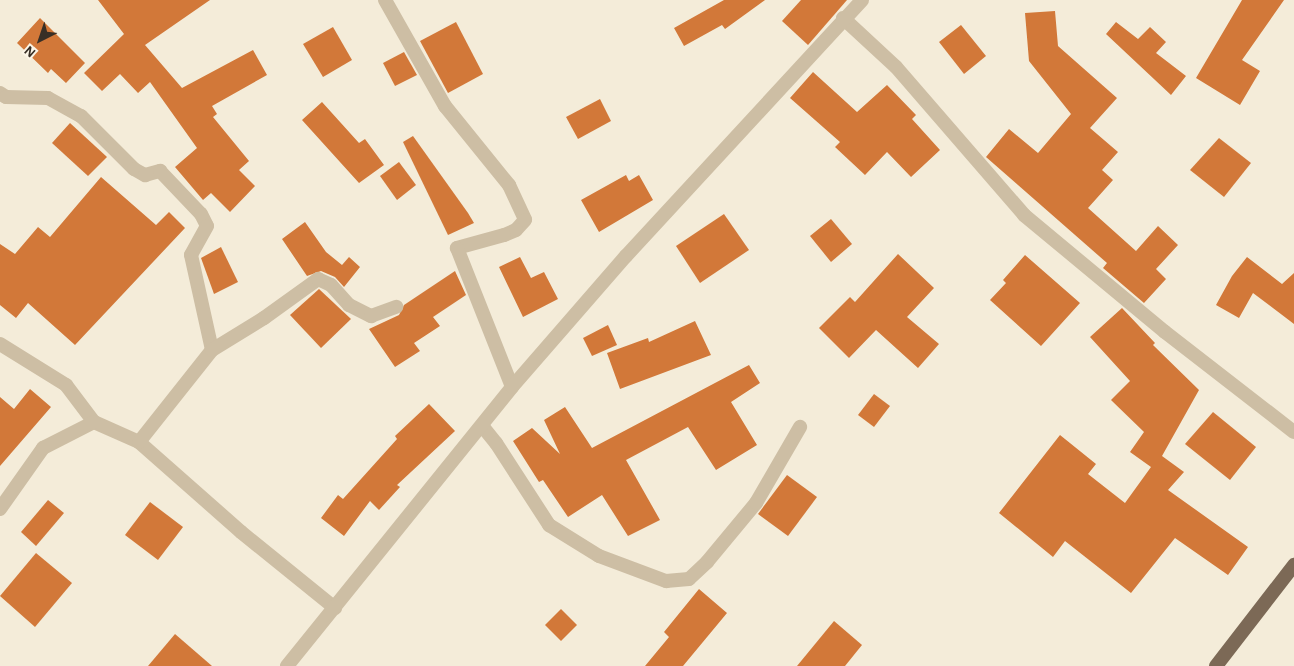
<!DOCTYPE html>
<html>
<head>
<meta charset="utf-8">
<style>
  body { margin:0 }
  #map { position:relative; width:1294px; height:666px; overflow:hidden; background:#f4ecd9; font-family:"Alegreya Sans",sans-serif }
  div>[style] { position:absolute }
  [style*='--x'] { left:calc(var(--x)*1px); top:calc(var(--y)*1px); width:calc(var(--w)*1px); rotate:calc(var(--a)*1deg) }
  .building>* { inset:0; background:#d27839 }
  .minor>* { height:14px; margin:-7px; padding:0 7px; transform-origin:7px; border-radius:7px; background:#cdbea4 }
  .primary>* { height:14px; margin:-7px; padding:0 7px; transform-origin:7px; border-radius:7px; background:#7c6956 }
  span { translate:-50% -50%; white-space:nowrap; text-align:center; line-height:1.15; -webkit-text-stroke:4.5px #fbf5e6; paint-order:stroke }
  .north { position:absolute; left:15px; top:15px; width:50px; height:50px; -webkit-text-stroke:4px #fbf5e6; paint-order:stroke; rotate:221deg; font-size:14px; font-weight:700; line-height:20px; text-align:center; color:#382f26 }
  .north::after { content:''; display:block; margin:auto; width:18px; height:22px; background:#382f26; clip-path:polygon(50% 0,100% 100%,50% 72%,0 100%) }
</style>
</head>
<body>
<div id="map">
  <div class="building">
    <div style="clip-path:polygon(98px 0,210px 0,145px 45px,182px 88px,253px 50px,267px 75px,212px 106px,217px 114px,213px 117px,249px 161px,239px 170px,255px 186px,230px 212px,211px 193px,203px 200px,175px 167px,197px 148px,150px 82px,138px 93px,120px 74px,102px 91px,84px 73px,124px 34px)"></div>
    <div style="clip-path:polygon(724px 0,765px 0,725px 29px,722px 25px,684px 46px,674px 28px)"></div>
    <div style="clip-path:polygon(801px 0,847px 0,808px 45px,782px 21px)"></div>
    <div style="clip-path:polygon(1242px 0,1284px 0,1242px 60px,1260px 71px,1240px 105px,1196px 78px)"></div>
    <div style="clip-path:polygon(1055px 11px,1058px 46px,1117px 98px,1090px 128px,1118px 152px,1102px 170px,1113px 180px,1088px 208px,1136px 251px,1158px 226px,1178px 245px,1156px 269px,1166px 279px,1144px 303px,1103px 268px,1107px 263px,986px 157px,1009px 129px,1038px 153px,1071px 114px,1029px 61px,1025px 13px)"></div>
    <div style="clip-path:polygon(40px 18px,85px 63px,66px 83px,51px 69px,48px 73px,17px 43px)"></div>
    <div style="clip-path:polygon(456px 22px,483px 74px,448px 93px,420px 41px)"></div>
    <div style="clip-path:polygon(1116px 22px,1138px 39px,1150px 27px,1166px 42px,1156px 53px,1186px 76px,1171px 95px,1106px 34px)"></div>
    <div style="clip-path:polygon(961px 25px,986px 56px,964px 74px,939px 42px)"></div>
    <div style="clip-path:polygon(333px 27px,352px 60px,323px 77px,303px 44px)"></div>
    <div style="clip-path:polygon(404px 52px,417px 75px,395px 86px,383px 63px)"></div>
    <div style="clip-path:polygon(813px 72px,857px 112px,887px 85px,916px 115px,912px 119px,940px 150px,911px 177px,887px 152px,865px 175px,835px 147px,840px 142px,790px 98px)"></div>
    <div style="clip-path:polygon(600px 99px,611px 121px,578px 139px,566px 117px)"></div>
    <div style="clip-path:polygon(322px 102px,359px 143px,365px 139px,384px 165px,359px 183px,302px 120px)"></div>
    <div style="clip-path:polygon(70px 123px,107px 157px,88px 176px,52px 143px)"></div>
    <div style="clip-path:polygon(413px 136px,468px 213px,474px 223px,448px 235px,403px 142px)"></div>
    <div style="clip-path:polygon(1219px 138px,1251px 163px,1224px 197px,1190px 170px)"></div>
    <div style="clip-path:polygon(399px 162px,416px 185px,397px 200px,380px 176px)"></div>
    <div style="clip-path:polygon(626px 175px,629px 181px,639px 175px,653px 200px,599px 232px,581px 200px)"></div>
    <div style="clip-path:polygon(101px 177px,156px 225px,169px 212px,185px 228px,75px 345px,28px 303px,16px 318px,0 305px,0 244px,15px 254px,38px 227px,50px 237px)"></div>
    <div style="clip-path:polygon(724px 214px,749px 250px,700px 283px,676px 246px)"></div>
    <div style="clip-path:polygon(831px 219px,852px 244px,831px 262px,810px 236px)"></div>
    <div style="clip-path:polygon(305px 222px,326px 252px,342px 265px,349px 257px,360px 267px,344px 287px,335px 277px,321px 271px,307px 276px,282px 239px)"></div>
    <div style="clip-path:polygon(221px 247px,238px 282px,214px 294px,201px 258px)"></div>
    <div style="clip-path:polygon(898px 254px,934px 288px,907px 317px,939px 344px,918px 368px,876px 330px,849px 358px,819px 328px,850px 297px,855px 302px)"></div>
    <div style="clip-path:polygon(1025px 255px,1080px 303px,1041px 346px,990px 300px,1006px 283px,1003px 280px)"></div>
    <div style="clip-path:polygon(520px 257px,531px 278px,544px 272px,558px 299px,523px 317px,499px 267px)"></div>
    <div style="clip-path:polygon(1247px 257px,1282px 284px,1294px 273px,1294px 324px,1253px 293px,1239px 318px,1216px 305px,1232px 276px)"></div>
    <div style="clip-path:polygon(455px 271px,466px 295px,433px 317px,440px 326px,414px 343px,420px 351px,395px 367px,369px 329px,399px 315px,404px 305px)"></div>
    <div style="clip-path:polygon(319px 289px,351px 319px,321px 348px,290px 315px)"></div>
    <div style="clip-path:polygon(1122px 308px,1155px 343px,1153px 345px,1199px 390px,1162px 456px,1184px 472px,1168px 490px,1248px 547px,1228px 575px,1175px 538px,1131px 593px,1065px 541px,1053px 557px,999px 513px,1060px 435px,1096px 464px,1088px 474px,1125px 503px,1151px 467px,1130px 452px,1144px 432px,1111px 400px,1130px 381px,1090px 337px)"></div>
    <div style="clip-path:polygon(695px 321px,711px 355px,620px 389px,607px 353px,648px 338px,649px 342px)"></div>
    <div style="clip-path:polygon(608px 325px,617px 345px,592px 356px,583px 338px)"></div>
    <div style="clip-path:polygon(749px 365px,760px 383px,731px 402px,757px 445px,716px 470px,688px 427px,626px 460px,660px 520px,628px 536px,602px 495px,568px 517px,543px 480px,539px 482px,513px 441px,532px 428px,560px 454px,544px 420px,565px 407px,592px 448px)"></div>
    <div style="clip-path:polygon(30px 389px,51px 407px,0 466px,0 397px,14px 409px)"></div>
    <div style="clip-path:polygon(874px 394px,890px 406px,874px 427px,858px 415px)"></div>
    <div style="clip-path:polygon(429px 404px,455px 431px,397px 485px,400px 487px,379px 510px,370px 501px,344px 536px,321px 518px,338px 495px,343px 499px,397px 439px,395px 436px)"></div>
    <div style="clip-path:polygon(1213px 412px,1256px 447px,1230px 480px,1185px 444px)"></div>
    <div style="clip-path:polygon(787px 475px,817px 497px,788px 536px,758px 514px)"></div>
    <div style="clip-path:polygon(48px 500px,64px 513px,36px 546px,21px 532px)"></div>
    <div style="clip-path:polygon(150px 502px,183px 527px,158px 560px,125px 535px)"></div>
    <div style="clip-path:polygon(36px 553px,72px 583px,35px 627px,0 596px)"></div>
    <div style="clip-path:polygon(699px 589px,727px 613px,683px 666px,645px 666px,669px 637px,664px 632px)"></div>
    <div style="clip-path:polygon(561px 609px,577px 625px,561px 641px,545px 625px)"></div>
    <div style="clip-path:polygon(834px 621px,862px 645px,845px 666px,797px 666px)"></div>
    <div style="clip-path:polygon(175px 634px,212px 666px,148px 666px)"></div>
  </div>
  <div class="minor">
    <div style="--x:385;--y:0;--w:122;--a:60.5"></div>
    <div style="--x:445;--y:106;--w:102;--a:51"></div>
    <div style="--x:509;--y:185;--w:38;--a:65"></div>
    <div style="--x:525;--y:220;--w:13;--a:132"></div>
    <div style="--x:516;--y:230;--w:13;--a:157"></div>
    <div style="--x:504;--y:235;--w:49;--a:164.5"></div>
    <div style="--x:457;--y:248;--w:149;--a:68.4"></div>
    <div style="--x:843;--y:18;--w:72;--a:42.8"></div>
    <div style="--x:896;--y:67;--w:196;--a:49.1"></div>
    <div style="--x:1024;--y:215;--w:183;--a:39.7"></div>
    <div style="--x:1165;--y:332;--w:163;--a:37.8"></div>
    <div style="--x:0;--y:93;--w:7;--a:34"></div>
    <div style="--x:6;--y:97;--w:42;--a:1.4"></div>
    <div style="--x:48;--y:98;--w:38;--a:29"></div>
    <div style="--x:81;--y:116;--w:75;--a:45"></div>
    <div style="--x:134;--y:169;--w:13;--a:29"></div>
    <div style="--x:145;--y:175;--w:16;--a:-15"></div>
    <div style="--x:160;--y:171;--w:59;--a:46.4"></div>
    <div style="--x:201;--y:214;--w:13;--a:63"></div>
    <div style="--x:207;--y:226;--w:33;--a:119"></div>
    <div style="--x:191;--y:255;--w:97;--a:77.5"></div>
    <div style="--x:0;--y:344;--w:78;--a:31.8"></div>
    <div style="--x:66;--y:385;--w:46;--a:52.9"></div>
    <div style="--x:94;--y:422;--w:49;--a:24"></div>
    <div style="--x:139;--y:442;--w:136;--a:41.4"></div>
    <div style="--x:241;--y:532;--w:121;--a:39"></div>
    <div style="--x:483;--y:427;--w:21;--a:51"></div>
    <div style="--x:496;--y:443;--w:98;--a:57.1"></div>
    <div style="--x:549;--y:525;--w:59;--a:31.8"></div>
    <div style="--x:599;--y:556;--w:72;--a:20.5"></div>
    <div style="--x:666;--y:581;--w:23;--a:-5"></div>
    <div style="--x:689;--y:579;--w:25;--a:-43"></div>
    <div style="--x:707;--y:562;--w:77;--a:-50.3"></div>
    <div style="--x:756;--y:503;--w:88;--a:-59.9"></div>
    <div style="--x:139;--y:442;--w:117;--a:-51.6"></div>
    <div style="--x:212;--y:350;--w:61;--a:-31.6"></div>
    <div style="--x:264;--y:318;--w:67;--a:-35.8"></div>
    <div style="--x:318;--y:279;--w:14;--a:25"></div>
    <div style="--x:331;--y:285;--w:27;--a:48"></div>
    <div style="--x:349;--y:305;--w:25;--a:27"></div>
    <div style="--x:371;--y:316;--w:27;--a:-20"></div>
    <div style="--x:0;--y:509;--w:75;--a:-54.8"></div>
    <div style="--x:43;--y:448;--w:57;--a:-27"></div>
    <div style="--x:287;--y:666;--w:358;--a:-51.1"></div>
    <div style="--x:512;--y:387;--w:174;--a:-49"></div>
    <div style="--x:626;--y:256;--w:348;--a:-47.3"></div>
  </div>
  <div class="primary">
    <div style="--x:1216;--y:666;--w:128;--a:-52.3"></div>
  </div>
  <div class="north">N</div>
</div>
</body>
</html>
